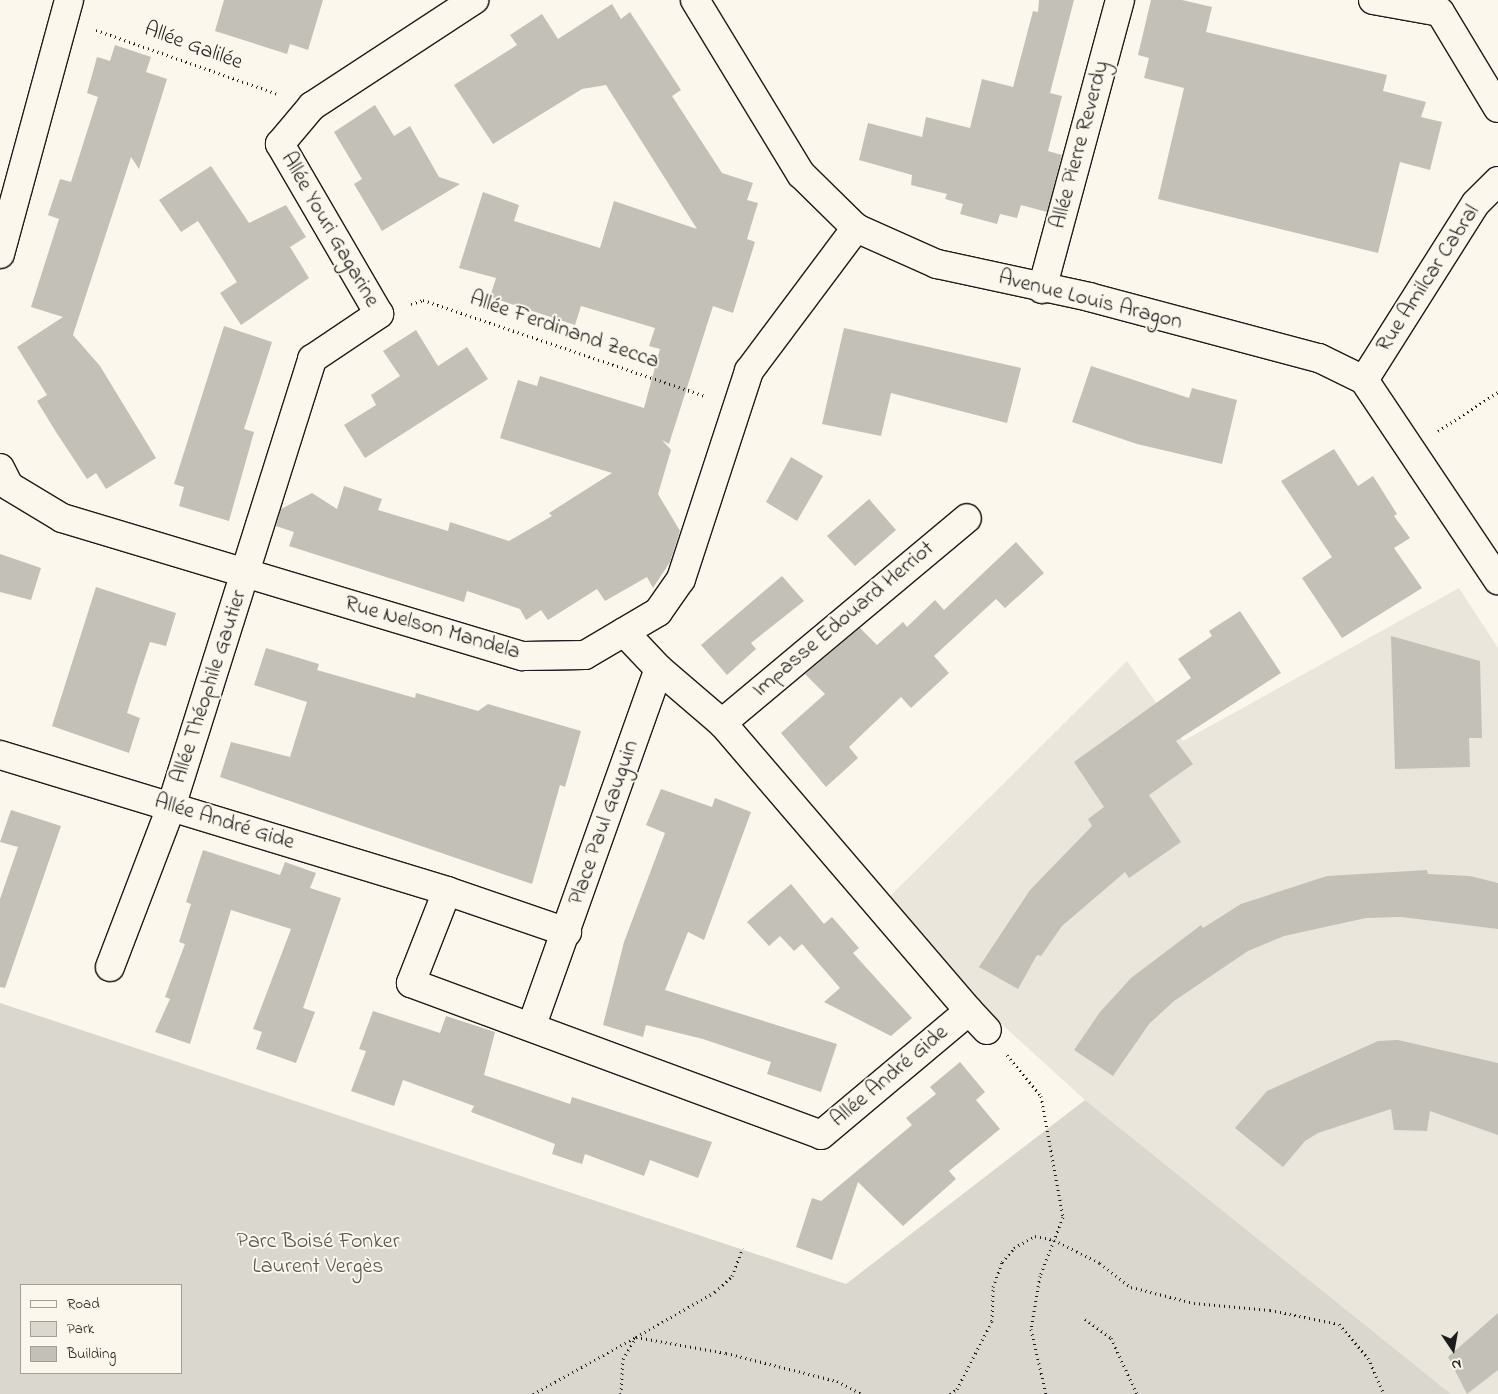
<!DOCTYPE html>
<html>
<head>
<meta charset="utf-8">
<style>
  body { margin:0 }
  #map { position:relative; width:1498px; height:1394px; overflow:hidden; background:#fbf7ec; font-family:"Indie Flower",sans-serif }
  div>[style] { position:absolute }
  [style*='--x'] { left:calc(var(--x)*1px); top:calc(var(--y)*1px); width:calc(var(--w)*1px); rotate:calc(var(--a)*1deg) }
  .built>* { inset:0; background:#eae6dc }
  .green>* { inset:0; background:#dad7ce }
  .building>* { inset:0; background:#c3c0b8 }
  .path>* { height:3px; margin-top:-1.5px; transform-origin:0; background:repeating-linear-gradient(90deg,#1c1c1c 0 1px,transparent 0 5px) }
  .roads { filter:drop-shadow(1px 0 #1c1c1c) drop-shadow(-1px 0 #1c1c1c) drop-shadow(0 1px #1c1c1c) drop-shadow(0 -1px #1c1c1c) }
  .street>* { height:28px; margin:-14px; padding:0 14px; transform-origin:14px; border-radius:14px; background:#fbf7ec }
  .secondary>* { height:28px; margin:-14px; padding:0 14px; transform-origin:14px; border-radius:14px; background:#fbf7ec }
  span { translate:-50% -50%; white-space:nowrap; text-align:center; line-height:1.15; -webkit-text-stroke:4px #fbf7ec; paint-order:stroke }
  .street-label { font-size:22px; color:#1c1c1c }
  .park-label { font-size:22px; color:#555451 }
  .legend { position:absolute; left:20px; top:1284px; width:162px; height:90px; box-sizing:border-box; background:#fbf7ec; border:1px solid #a29f99; margin:0; padding:6px 9px; list-style:none; font-size:15px; color:#1c1c1c }
  .legend li { display:flex; align-items:center; gap:10px; height:25px }
  .legend b { width:25px; border:1px solid #a29f99 }
  .north { position:absolute; left:1428px; top:1324px; width:50px; height:50px; -webkit-text-stroke:4px #fbf7ec; paint-order:stroke; rotate:168deg; font-size:14px; font-weight:700; line-height:20px; text-align:center; color:#1c1c1c }
  .north::after { content:''; display:block; margin:auto; width:18px; height:22px; background:#1c1c1c; clip-path:polygon(50% 0,100% 100%,50% 72%,0 100%) }
</style>
</head>
<body>
<div id="map">
  <div class="built">
    <div style="clip-path:polygon(1459px 588px,1498px 648px,1498px 1394px,1451px 1394px,1085px 1100px,876px 910px,1127px 661px,1183px 741px)"></div>
  </div>
  <div class="green">
    <div style="clip-path:polygon(evenodd,0 1003px,846px 1284px,1085px 1100px,1451px 1394px,0 1394px,0 1003px,21px 1285px,181px 1285px,181px 1373px,21px 1373px,21px 1285px)"></div>
  </div>
  <div class="building">
    <div style="clip-path:polygon(224px 0,323px 0,308px 50px,290px 44px,287px 54px,215px 31px)"></div>
    <div style="clip-path:polygon(1039px 0,1074px 0,1050px 93px,1062px 96px,1048px 151px,1062px 155px,1047px 212px,1021px 205px,1017px 218px,1000px 214px,997px 224px,960px 214px,963px 204px,945px 199px,947px 194px,911px 185px,912px 175px,859px 160px,868px 123px,922px 137px,926px 117px,970px 128px,982px 79px,1013px 87px,1033px 11px,1038px 12px)"></div>
    <div style="clip-path:polygon(1151px 0,1182px 0,1212px 7px,1206px 32px,1387px 75px,1383px 91px,1426px 102px,1421px 117px,1442px 122px,1430px 170px,1400px 162px,1378px 253px,1158px 199px,1184px 88px,1144px 78px,1149px 58px,1138px 55px)"></div>
    <div style="clip-path:polygon(612px 4px,621px 19px,630px 12px,681px 90px,672px 96px,722px 173px,753px 183px,747px 200px,758px 203px,747px 239px,755px 242px,733px 313px,713px 306px,669px 444px,662px 440px,671px 450px,658px 494px,680px 531px,670px 562px,653px 588px,647px 577px,605px 601px,597px 589px,548px 620px,541px 610px,526px 620px,520px 609px,467px 591px,464px 602px,289px 546px,294px 532px,276px 526px,281px 509px,312px 493px,337px 509px,344px 486px,382px 499px,378px 510px,448px 531px,450px 522px,509px 541px,552px 516px,549px 513px,612px 473px,500px 438px,518px 380px,537px 386px,540px 376px,644px 408px,660px 349px,649px 346px,655px 328px,581px 306px,575px 325px,490px 297px,496px 278px,459px 268px,483px 192px,519px 205px,514px 221px,600px 248px,614px 201px,697px 229px,606px 85px,582px 89px,493px 144px,454px 85px,517px 45px,510px 35px,542px 14px,558px 39px)"></div>
    <div style="clip-path:polygon(115px 45px,151px 57px,146px 72px,167px 79px,139px 169px,131px 157px,73px 335px,100px 366px,156px 458px,106px 489px,96px 473px,87px 479px,56px 432px,37px 401px,47px 395px,17px 347px,63px 317px,31px 307px,59px 219px,48px 215px,60px 179px,71px 182px,98px 97px,87px 93px,97px 57px,110px 61px)"></div>
    <div style="clip-path:polygon(375px 105px,394px 136px,410px 126px,439px 177px,460px 184px,382px 231px,354px 184px,362px 179px,334px 132px)"></div>
    <div style="clip-path:polygon(211px 166px,249px 223px,286px 205px,306px 237px,290px 247px,309px 278px,241px 325px,220px 293px,237px 282px,198px 221px,181px 232px,159px 200px)"></div>
    <div style="clip-path:polygon(224px 326px,272px 342px,244px 429px,254px 432px,229px 521px,179px 506px,184px 487px,174px 484px)"></div>
    <div style="clip-path:polygon(844px 328px,1021px 368px,1007px 423px,891px 393px,881px 436px,822px 424px)"></div>
    <div style="clip-path:polygon(416px 330px,438px 366px,467px 347px,488px 379px,365px 458px,344px 425px,376px 405px,371px 395px,400px 376px,383px 351px)"></div>
    <div style="clip-path:polygon(1091px 366px,1189px 398px,1192px 388px,1237px 400px,1222px 464px,1137px 444px,1072px 422px)"></div>
    <div style="clip-path:polygon(1334px 449px,1358px 486px,1373px 476px,1397px 514px,1394px 516px,1410px 538px,1394px 548px,1422px 588px,1342px 638px,1302px 578px,1332px 557px,1281px 481px)"></div>
    <div style="clip-path:polygon(791px 457px,823px 476px,797px 521px,766px 502px)"></div>
    <div style="clip-path:polygon(869px 499px,896px 530px,855px 566px,827px 536px)"></div>
    <div style="clip-path:polygon(1016px 542px,1044px 573px,1005px 608px,996px 599px,934px 656px,949px 673px,911px 708px,901px 697px,849px 747px,858px 758px,826px 787px,781px 733px,825px 694px,805px 674px,860px 628px,877px 645px,903px 622px,907px 627px,935px 600px,944px 610px)"></div>
    <div style="clip-path:polygon(0 554px,41px 568px,31px 600px,0 592px)"></div>
    <div style="clip-path:polygon(782px 576px,804px 601px,751px 643px,756px 649px,727px 675px,701px 645px)"></div>
    <div style="clip-path:polygon(96px 587px,176px 613px,166px 646px,150px 642px,138px 678px,127px 713px,140px 718px,129px 753px,52px 726px)"></div>
    <div style="clip-path:polygon(1240px 611px,1281px 673px,1176px 741px,1193px 764px,1149px 795px,1181px 842px,1129px 878px,1125px 872px,1062px 926px,1041px 956px,1037px 955px,1018px 989px,979px 967px,1030px 890px,1092px 826px,1088px 819px,1104px 807px,1074px 762px,1191px 678px,1178px 659px,1212px 636px,1209px 631px)"></div>
    <div style="clip-path:polygon(1391px 636px,1480px 661px,1482px 738px,1469px 738px,1470px 767px,1395px 769px)"></div>
    <div style="clip-path:polygon(266px 648px,319px 664px,317px 670px,415px 698px,416px 693px,478px 711px,488px 704px,581px 731px,565px 787px,560px 785px,532px 884px,220px 777px,231px 742px,290px 757px,307px 702px,254px 685px)"></div>
    <div style="clip-path:polygon(661px 789px,712px 807px,715px 798px,751px 812px,704px 940px,688px 932px,665px 990px,837px 1044px,821px 1092px,767px 1074px,771px 1062px,703px 1039px,646px 1025px,643px 1037px,603px 1025px,624px 942px,665px 833px,646px 825px)"></div>
    <div style="clip-path:polygon(11px 810px,61px 826px,5px 988px,0 987px,0 899px,18px 847px,0 842px)"></div>
    <div style="clip-path:polygon(203px 850px,280px 875px,285px 862px,316px 873px,310px 888px,341px 898px,303px 1008px,315px 1012px,296px 1063px,256px 1049px,262px 1032px,253px 1029px,291px 929px,231px 910px,190px 1044px,155px 1032px,170px 999px,165px 997px,185px 944px,179px 942px,191px 904px,186px 902px)"></div>
    <div style="clip-path:polygon(1427px 870px,1428px 874px,1470px 876px,1498px 883px,1498px 929px,1401px 917px,1366px 918px,1284px 936px,1248px 951px,1174px 1001px,1149px 1024px,1113px 1076px,1074px 1050px,1100px 1012px,1131px 978px,1201px 925px,1203px 928px,1241px 904px,1327px 876px)"></div>
    <div style="clip-path:polygon(791px 884px,824px 924px,832px 917px,859px 948px,853px 953px,912px 1018px,891px 1036px,824px 1002px,840px 988px,802px 944px,794px 951px,780px 936px,769px 946px,747px 922px)"></div>
    <div style="clip-path:polygon(373px 1011px,440px 1033px,446px 1016px,495px 1032px,484px 1075px,570px 1104px,572px 1097px,712px 1142px,698px 1178px,650px 1160px,644px 1176px,585px 1154px,582px 1164px,552px 1154px,555px 1144px,471px 1112px,474px 1106px,403px 1080px,394px 1106px,351px 1091px,366px 1051px,359px 1049px)"></div>
    <div style="clip-path:polygon(1398px 1040px,1498px 1063px,1498px 1135px,1430px 1111px,1427px 1131px,1394px 1130px,1391px 1109px,1318px 1133px,1305px 1141px,1283px 1167px,1235px 1128px,1267px 1091px,1378px 1041px)"></div>
    <div style="clip-path:polygon(960px 1062px,985px 1092px,976px 1100px,1000px 1129px,949px 1171px,956px 1179px,903px 1226px,858px 1182px,832px 1260px,796px 1247px,812px 1198px,821px 1201px,912px 1125px,906px 1118px,936px 1094px,930px 1087px)"></div>
    <div style="clip-path:polygon(1498px 1313px,1498px 1370px,1467px 1394px,1448px 1357px)"></div>
  </div>
  <div class="path">
    <div style="--x:96;--y:30;--w:193;--a:19.4"></div>
    <div style="--x:411;--y:304;--w:13;--a:-18"></div>
    <div style="--x:423;--y:300;--w:298;--a:18.8"></div>
    <div style="--x:1438;--y:431;--w:72;--a:-33"></div>
    <div style="--x:1007;--y:1055;--w:53;--a:50.3"></div>
    <div style="--x:1041;--y:1096;--w:123;--a:79.7"></div>
    <div style="--x:1063;--y:1217;--w:63;--a:111.3"></div>
    <div style="--x:1040;--y:1276;--w:54;--a:99.6"></div>
    <div style="--x:1031;--y:1329;--w:67;--a:77"></div>
    <div style="--x:1085;--y:1319;--w:32;--a:36"></div>
    <div style="--x:1111;--y:1338;--w:62;--a:65.1"></div>
    <div style="--x:533;--y:1394;--w:118;--a:-29"></div>
    <div style="--x:636;--y:1337;--w:91;--a:10.1"></div>
    <div style="--x:726;--y:1353;--w:114;--a:14.2"></div>
    <div style="--x:837;--y:1381;--w:27;--a:28"></div>
    <div style="--x:621;--y:1394;--w:35;--a:-87"></div>
    <div style="--x:623;--y:1359;--w:26;--a:-59"></div>
    <div style="--x:636;--y:1337;--w:91;--a:-29.7"></div>
    <div style="--x:715;--y:1292;--w:23;--a:-43"></div>
    <div style="--x:732;--y:1276;--w:30;--a:-69"></div>
    <div style="--x:950;--y:1394;--w:9;--a:-36"></div>
    <div style="--x:957;--y:1389;--w:76;--a:-62.8"></div>
    <div style="--x:992;--y:1321;--w:34;--a:-88"></div>
    <div style="--x:993;--y:1287;--w:27;--a:-70"></div>
    <div style="--x:1002;--y:1262;--w:18;--a:-49"></div>
    <div style="--x:1014;--y:1248;--w:24;--a:-30"></div>
    <div style="--x:1035;--y:1236;--w:19;--a:12"></div>
    <div style="--x:1054;--y:1240;--w:51;--a:26.6"></div>
    <div style="--x:1100;--y:1263;--w:39;--a:38"></div>
    <div style="--x:1131;--y:1287;--w:65;--a:14.3"></div>
    <div style="--x:1194;--y:1303;--w:76;--a:5.3"></div>
    <div style="--x:1270;--y:1310;--w:70;--a:11.5"></div>
    <div style="--x:1339;--y:1324;--w:45;--a:49.5"></div>
    <div style="--x:1368;--y:1358;--w:39;--a:66"></div>
  </div>
  <div class="roads">
    <div class="street">
      <div style="--x:1373;--y:0;--w:68;--a:10.2"></div>
      <div style="--x:1440;--y:12;--w:112;--a:58.9"></div>
      <div style="--x:0;--y:254;--w:263;--a:-74.8"></div>
      <div style="--x:1042;--y:289;--w:299;--a:-74.9"></div>
      <div style="--x:1364;--y:380;--w:209;--a:-57.7"></div>
      <div style="--x:1476;--y:203;--w:31;--a:-45"></div>
      <div style="--x:0;--y:468;--w:20;--a:63"></div>
      <div style="--x:9;--y:486;--w:62;--a:31.1"></div>
      <div style="--x:62;--y:518;--w:481;--a:16.7"></div>
      <div style="--x:523;--y:656;--w:62;--a:-0.9"></div>
      <div style="--x:585;--y:655;--w:85;--a:-30.5"></div>
      <div style="--x:658;--y:612;--w:40;--a:-55.1"></div>
      <div style="--x:681;--y:579;--w:219;--a:-71.9"></div>
      <div style="--x:749;--y:371;--w:179;--a:-53.2"></div>
      <div style="--x:722;--y:723;--w:319;--a:-39.9"></div>
      <div style="--x:0;--y:755;--w:467;--a:16.9"></div>
      <div style="--x:447;--y:891;--w:127;--a:18.9"></div>
      <div style="--x:447;--y:891;--w:99;--a:111.4"></div>
      <div style="--x:411;--y:983;--w:437;--a:20.3"></div>
      <div style="--x:821;--y:1135;--w:193;--a:-40"></div>
      <div style="--x:969;--y:1011;--w:379;--a:-130.6"></div>
      <div style="--x:722;--y:723;--w:83;--a:-139.4"></div>
      <div style="--x:110;--y:967;--w:171;--a:-69.1"></div>
      <div style="--x:171;--y:807;--w:470;--a:-72.5"></div>
      <div style="--x:312;--y:359;--w:81;--a:-33.9"></div>
      <div style="--x:379;--y:314;--w:197;--a:-120.2"></div>
      <div style="--x:280;--y:144;--w:50;--a:-49.9"></div>
      <div style="--x:312;--y:106;--w:194;--a:-33.2"></div>
      <div style="--x:969;--y:1011;--w:26;--a:47"></div>
      <div style="--x:532;--y:1025;--w:378;--a:-70.4"></div>
      <div style="--x:659;--y:669;--w:51;--a:-133.4"></div>
    </div>
    <div class="secondary">
      <div style="--x:695;--y:0;--w:204;--a:58.7"></div>
      <div style="--x:801;--y:174;--w:77;--a:44.5"></div>
      <div style="--x:856;--y:228;--w:89;--a:24"></div>
      <div style="--x:937;--y:264;--w:156;--a:12.2"></div>
      <div style="--x:1089;--y:297;--w:238;--a:14.9"></div>
      <div style="--x:1319;--y:358;--w:50;--a:26.1"></div>
      <div style="--x:1364;--y:380;--w:241;--a:56.2"></div>
    </div>
  </div>
  <div class="street-label">
    <span style="left:193px;top:47px;rotate:20deg">Allée Galilée</span>
    <span style="left:1081px;top:145px;rotate:-75deg">Allée Pierre Reverdy</span>
    <span style="left:329px;top:230px;rotate:60deg">Allée Youri Gagarine</span>
    <span style="left:1429px;top:279px;rotate:-57deg">Rue Amilcar Cabral</span>
    <span style="left:1090px;top:301px;rotate:14deg">Avenue Louis Aragon</span>
    <span style="left:564px;top:331px;rotate:19deg">Allée Ferdinand Zecca</span>
    <span style="left:844px;top:620px;rotate:-40deg">Impasse Edouard Herriot</span>
    <span style="left:432px;top:629px;rotate:16deg">Rue Nelson Mandela</span>
    <span style="left:210px;top:687px;rotate:-72deg">Allée Théophile Gautier</span>
    <span style="left:224px;top:823px;rotate:17deg">Allée André Gide</span>
    <span style="left:605px;top:823px;rotate:-71deg">Place Paul Gauguin</span>
    <span style="left:890px;top:1077px;rotate:-40deg">Allée André Gide</span>
  </div>
  <div class="park-label">
    <span style="left:318px;top:1255px">Parc Boisé Fonker<br>Laurent Vergès</span>
  </div>
  <ul class="legend">
  <li><b style="height:6px;background:#fbf7ec"></b>Road</li>
  <li><b style="height:14px;background:#dad7ce"></b>Park</li>
  <li><b style="height:14px;background:#c3c0b8"></b>Building</li>
  </ul>
  <div class="north">N</div>
</div>
</body>
</html>
